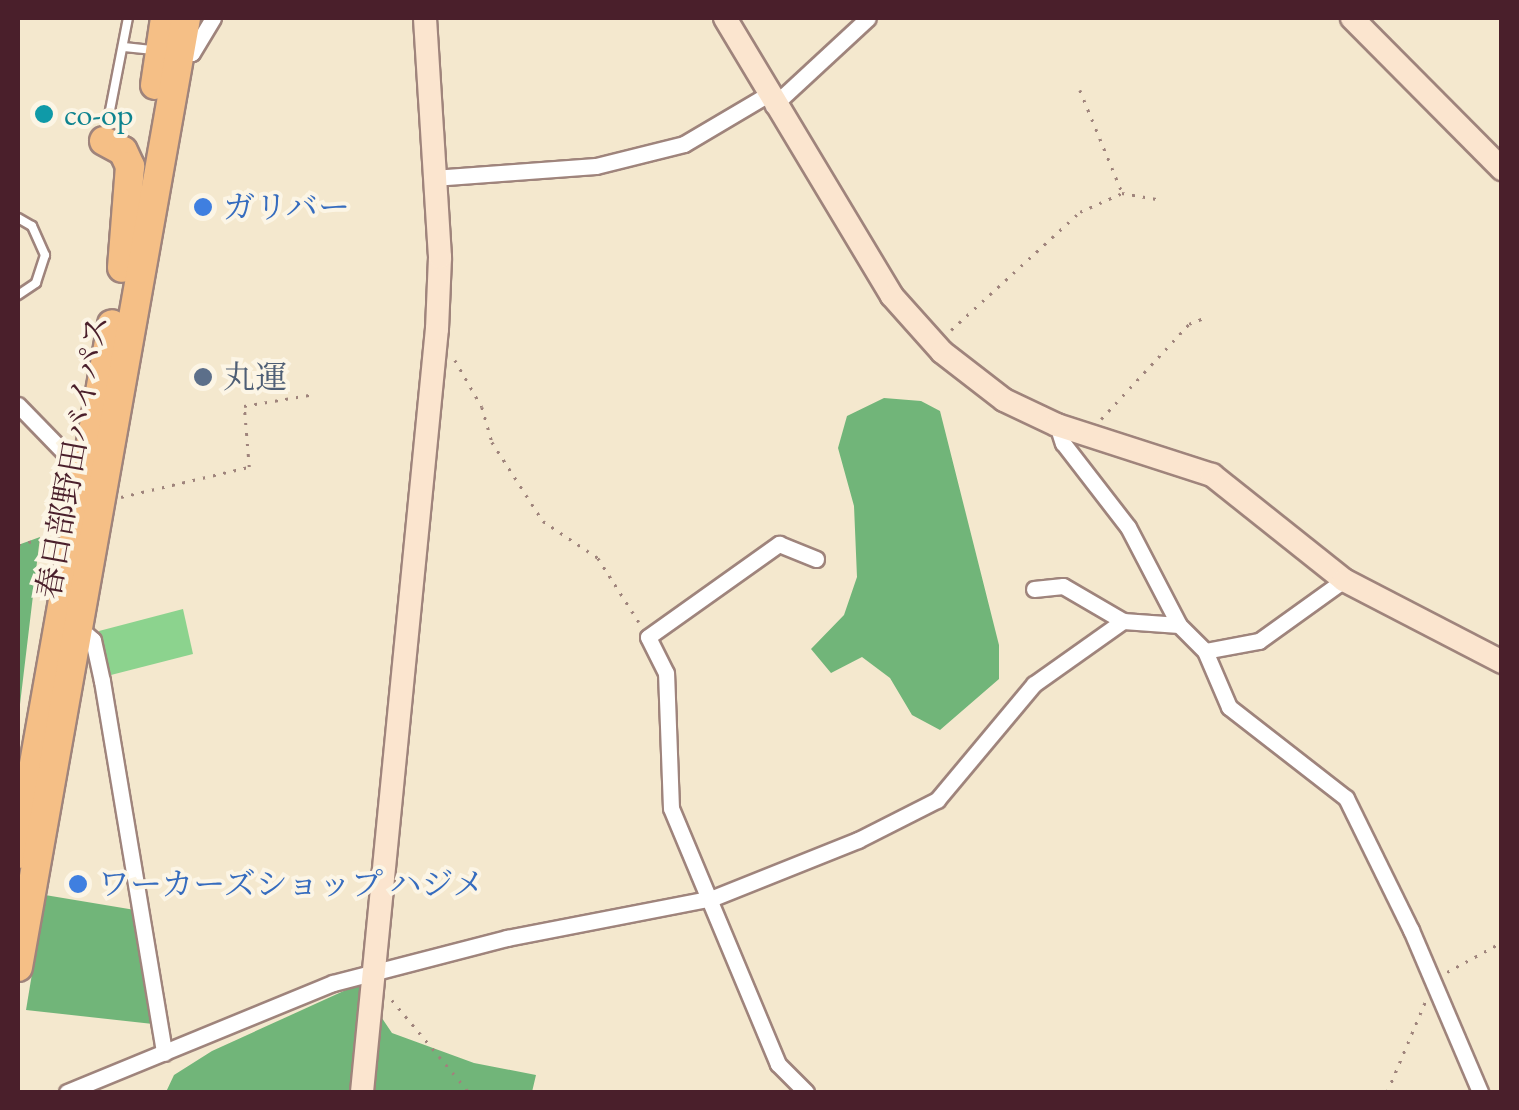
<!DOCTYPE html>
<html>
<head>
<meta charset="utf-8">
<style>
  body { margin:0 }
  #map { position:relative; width:1519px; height:1110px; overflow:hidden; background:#f4e8ce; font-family:"EB Garamond","Noto Serif JP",serif }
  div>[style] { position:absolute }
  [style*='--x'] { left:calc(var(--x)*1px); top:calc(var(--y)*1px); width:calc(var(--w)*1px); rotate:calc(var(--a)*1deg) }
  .green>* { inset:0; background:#8cd38e }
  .forest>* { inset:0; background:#71b579 }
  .path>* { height:2.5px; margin-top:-1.25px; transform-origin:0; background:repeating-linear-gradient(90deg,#9f847c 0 2.5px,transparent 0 10.5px) }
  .roads { filter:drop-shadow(2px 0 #9f847c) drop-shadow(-2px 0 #9f847c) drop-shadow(0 2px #9f847c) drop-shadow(0 -2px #9f847c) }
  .lane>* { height:8px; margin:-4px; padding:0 4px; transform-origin:4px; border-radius:4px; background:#fff }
  .street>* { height:15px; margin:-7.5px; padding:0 7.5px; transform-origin:7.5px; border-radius:7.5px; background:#fff }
  .secondary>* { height:22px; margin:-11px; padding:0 11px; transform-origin:11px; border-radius:11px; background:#fbe5cf }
  .highway>* { height:28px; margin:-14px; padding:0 14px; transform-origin:14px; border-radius:14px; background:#f5bf86 }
  .dots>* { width:28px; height:28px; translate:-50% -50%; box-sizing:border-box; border:5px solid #fcf5e5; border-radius:50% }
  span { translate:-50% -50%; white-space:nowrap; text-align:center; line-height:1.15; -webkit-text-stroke:8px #fcf5e5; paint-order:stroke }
  .culture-label { font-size:32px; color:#0d838f }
  .left { translate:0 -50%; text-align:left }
  .shop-label { font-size:32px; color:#366cbe }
  .service-label { font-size:32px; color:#4e5e75 }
  .street-label { font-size:32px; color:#4a1f2b }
  .frame { position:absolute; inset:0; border:20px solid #4a1f2b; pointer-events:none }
</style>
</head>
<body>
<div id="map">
  <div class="green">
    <div style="clip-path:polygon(183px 609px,193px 654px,107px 676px,99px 631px)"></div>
  </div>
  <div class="forest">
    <div style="clip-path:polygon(884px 398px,921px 401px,940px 411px,999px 645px,999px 679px,940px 730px,912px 715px,890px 678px,862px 657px,831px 673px,811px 649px,844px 615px,857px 577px,854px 506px,838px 448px,847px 416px)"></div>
    <div style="clip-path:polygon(40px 537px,18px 721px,18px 725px,18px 545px)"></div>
    <div style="clip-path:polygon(45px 895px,135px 910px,153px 1024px,26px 1010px)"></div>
    <div style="clip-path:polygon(359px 984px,392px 1033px,474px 1063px,536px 1075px,532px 1092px,166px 1092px,174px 1075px,212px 1051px)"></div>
  </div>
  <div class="path">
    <div style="--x:1080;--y:90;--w:110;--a:67.6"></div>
    <div style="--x:951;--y:330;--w:175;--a:-42.5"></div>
    <div style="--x:1080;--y:212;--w:46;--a:-24.3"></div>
    <div style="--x:1122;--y:193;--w:41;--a:9.9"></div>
    <div style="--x:455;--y:360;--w:54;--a:60.1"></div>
    <div style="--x:482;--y:407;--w:36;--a:74"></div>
    <div style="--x:492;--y:442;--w:94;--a:57.2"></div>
    <div style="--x:543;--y:521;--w:66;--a:33.9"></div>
    <div style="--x:598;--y:558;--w:76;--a:57.4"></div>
    <div style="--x:1101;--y:419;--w:129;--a:-47.2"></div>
    <div style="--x:1189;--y:324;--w:18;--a:-22"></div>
    <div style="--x:59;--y:472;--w:17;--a:87"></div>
    <div style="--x:121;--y:497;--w:131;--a:-13.2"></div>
    <div style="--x:249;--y:467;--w:61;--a:-94.7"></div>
    <div style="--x:244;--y:406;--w:72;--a:-9.6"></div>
    <div style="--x:18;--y:544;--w:34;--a:-10"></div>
    <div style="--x:1447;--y:972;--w:63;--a:-28.6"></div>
    <div style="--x:392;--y:1000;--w:120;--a:50.1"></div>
    <div style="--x:1387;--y:1092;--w:98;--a:-67.1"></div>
  </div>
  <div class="roads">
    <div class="lane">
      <div style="--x:124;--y:47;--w:30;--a:6"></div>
      <div style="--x:105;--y:136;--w:120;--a:-79"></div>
      <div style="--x:18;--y:218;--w:16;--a:30"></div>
      <div style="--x:32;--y:226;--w:32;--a:66"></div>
      <div style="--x:45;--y:255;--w:29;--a:108"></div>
      <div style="--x:36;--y:283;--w:22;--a:146"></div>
    </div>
    <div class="street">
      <div style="--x:180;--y:51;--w:12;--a:9"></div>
      <div style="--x:192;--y:53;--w:41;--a:-59"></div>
      <div style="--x:773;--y:106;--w:129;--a:-42.8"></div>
      <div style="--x:433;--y:178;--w:163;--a:-4.2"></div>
      <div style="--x:596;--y:166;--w:91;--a:-14"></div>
      <div style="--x:684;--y:144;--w:96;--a:-30.6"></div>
      <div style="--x:18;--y:405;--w:96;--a:45.8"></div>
      <div style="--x:1057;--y:425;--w:19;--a:72"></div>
      <div style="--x:1063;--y:443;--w:106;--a:52.3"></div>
      <div style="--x:1128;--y:527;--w:110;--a:62.5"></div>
      <div style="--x:1034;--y:589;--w:29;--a:-6"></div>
      <div style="--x:1063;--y:586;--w:69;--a:30.3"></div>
      <div style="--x:1123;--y:621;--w:56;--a:4.1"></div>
      <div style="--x:1179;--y:625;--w:37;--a:45"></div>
      <div style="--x:1205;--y:651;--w:55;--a:-10.5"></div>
      <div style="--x:1259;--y:641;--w:105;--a:-35.7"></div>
      <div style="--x:78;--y:627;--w:20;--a:41"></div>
      <div style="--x:93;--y:640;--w:42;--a:77.6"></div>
      <div style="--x:102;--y:681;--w:377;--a:80.5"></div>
      <div style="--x:1205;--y:651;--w:61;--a:66.8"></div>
      <div style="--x:1229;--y:707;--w:148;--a:37.9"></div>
      <div style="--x:1346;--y:798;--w:147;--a:63.8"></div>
      <div style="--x:1411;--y:930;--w:176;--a:66.9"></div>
      <div style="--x:67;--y:1092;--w:287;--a:-22.3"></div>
      <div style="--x:333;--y:983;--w:180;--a:-14.5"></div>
      <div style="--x:507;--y:938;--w:210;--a:-11"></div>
      <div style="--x:713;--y:898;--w:156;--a:-21.8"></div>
      <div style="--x:858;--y:840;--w:89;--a:-26.9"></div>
      <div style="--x:937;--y:800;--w:151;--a:-50.1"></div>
      <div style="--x:1034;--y:684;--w:109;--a:-35.3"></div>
      <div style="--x:806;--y:1092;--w:40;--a:-135"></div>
      <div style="--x:778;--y:1064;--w:277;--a:-112.7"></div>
      <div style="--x:671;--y:808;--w:135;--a:-92.1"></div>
      <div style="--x:666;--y:673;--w:40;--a:-116.6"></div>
      <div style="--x:648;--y:637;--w:161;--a:-35.4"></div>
      <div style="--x:779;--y:544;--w:40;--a:22"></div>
    </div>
    <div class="secondary">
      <div style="--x:725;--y:18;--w:324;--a:59"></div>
      <div style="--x:892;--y:296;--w:75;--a:48.2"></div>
      <div style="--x:942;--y:352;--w:78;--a:37.7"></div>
      <div style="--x:1004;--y:400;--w:59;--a:25.3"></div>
      <div style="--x:1057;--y:425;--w:163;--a:17.9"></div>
      <div style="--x:1212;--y:475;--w:169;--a:38.5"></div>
      <div style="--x:1344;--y:580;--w:178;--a:27.4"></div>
      <div style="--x:1352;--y:18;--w:213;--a:45.2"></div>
      <div style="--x:362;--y:1092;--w:767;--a:-84.39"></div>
      <div style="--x:437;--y:329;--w:72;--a:-87.6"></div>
      <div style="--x:440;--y:257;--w:239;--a:-93.6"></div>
    </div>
    <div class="highway">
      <div style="--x:155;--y:85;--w:68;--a:-81.5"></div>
      <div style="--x:104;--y:141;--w:21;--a:28"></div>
      <div style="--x:123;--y:151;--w:17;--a:65"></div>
      <div style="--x:130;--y:166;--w:102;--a:94.5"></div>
      <div style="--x:18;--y:854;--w:538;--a:-79.94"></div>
      <div style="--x:18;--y:967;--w:964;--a:-79.96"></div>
    </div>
  </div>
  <div class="dots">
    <div style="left:44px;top:114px;background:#0f9aa8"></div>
    <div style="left:203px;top:207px;background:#3f7fe0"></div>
    <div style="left:203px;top:377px;background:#5c6f8a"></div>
    <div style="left:78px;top:884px;background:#3f7fe0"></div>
  </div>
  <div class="culture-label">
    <span class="left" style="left:64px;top:114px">co-op</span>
  </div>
  <div class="shop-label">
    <span class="left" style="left:223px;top:207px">ガリバー</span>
    <span class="left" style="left:98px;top:884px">ワーカーズショップ ハジメ</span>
  </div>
  <div class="service-label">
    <span class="left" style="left:223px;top:377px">丸運</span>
  </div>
  <div class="street-label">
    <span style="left:73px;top:457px;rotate:-80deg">春日部野田バイパス</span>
  </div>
  <div class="frame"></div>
</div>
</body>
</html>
